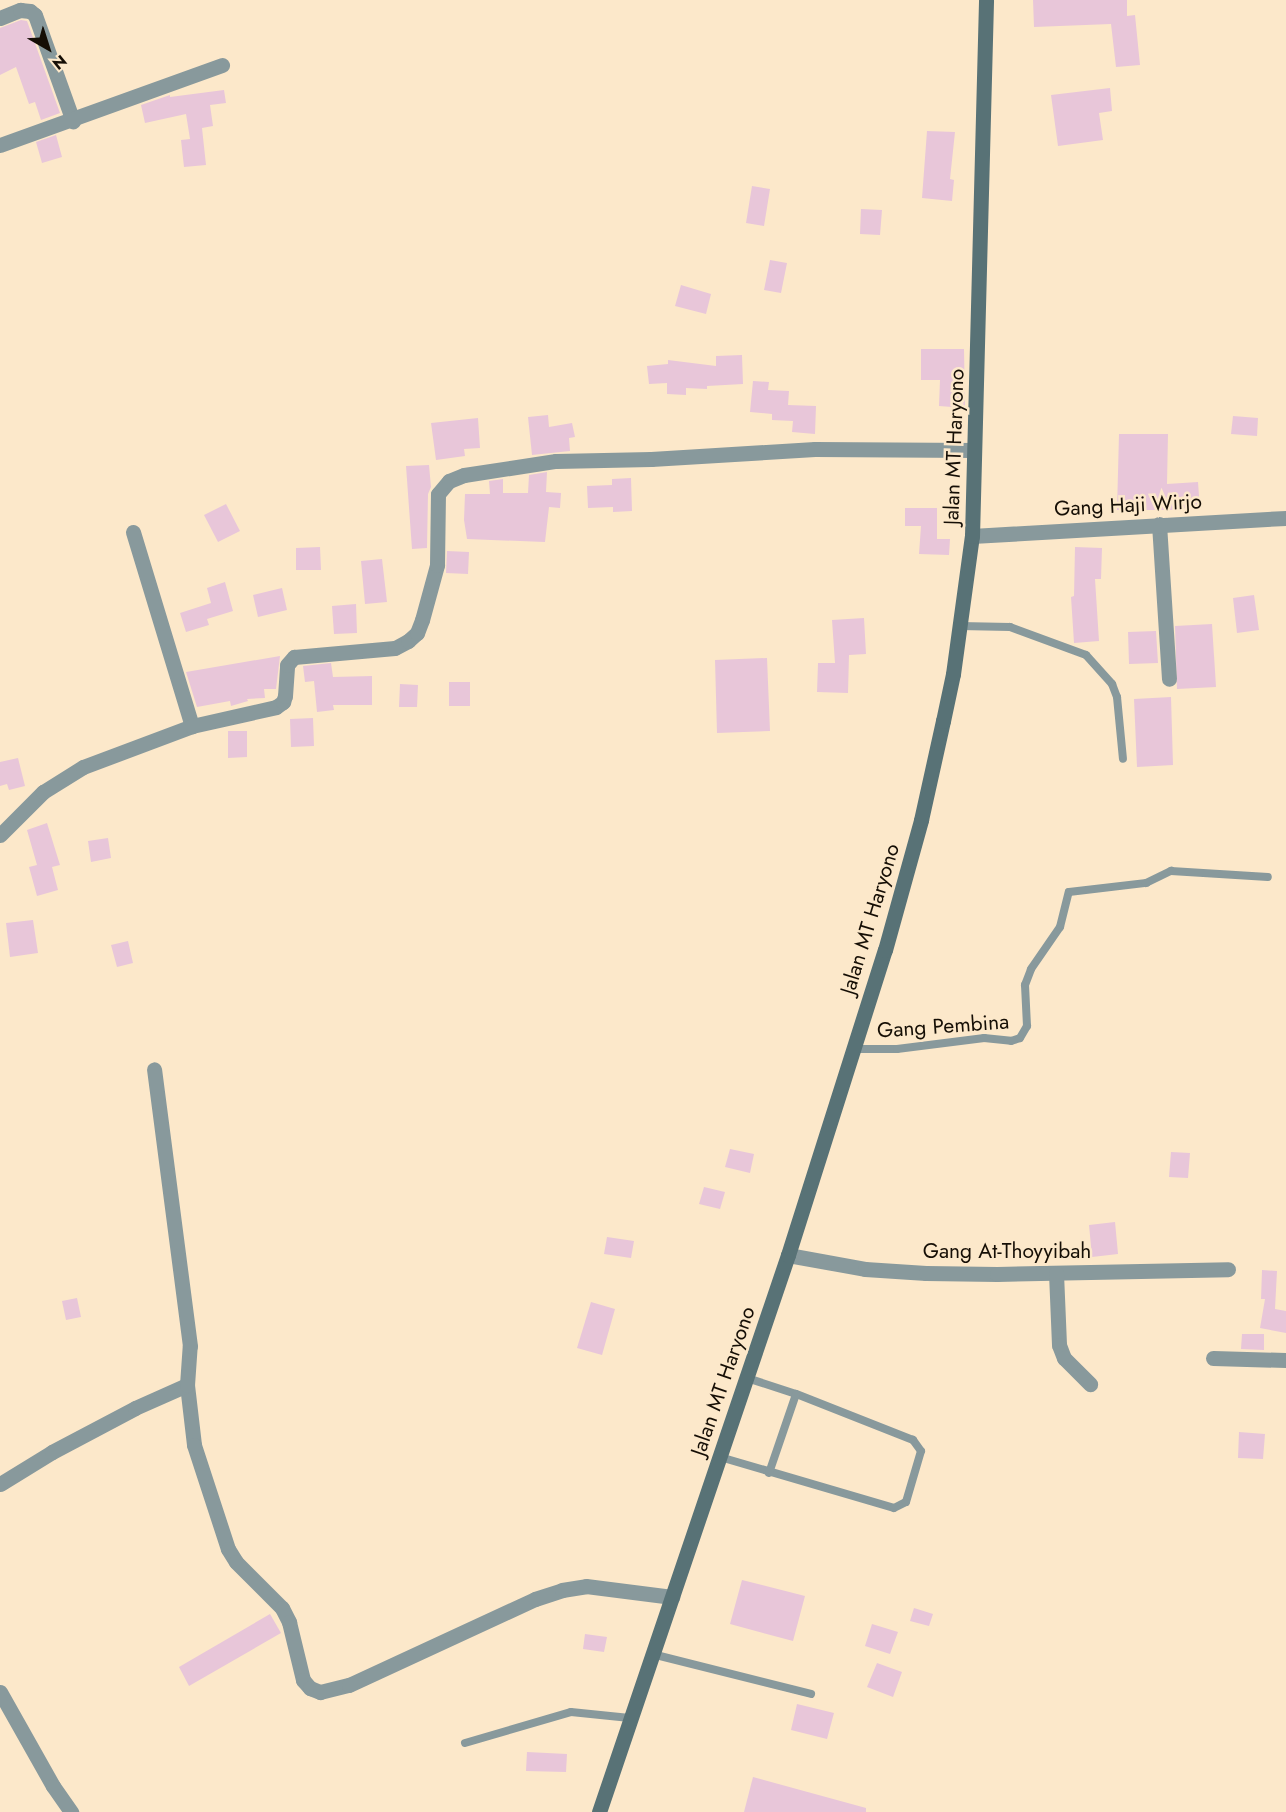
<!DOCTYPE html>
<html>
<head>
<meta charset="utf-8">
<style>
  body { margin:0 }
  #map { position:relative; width:1286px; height:1812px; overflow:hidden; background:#fce8ca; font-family:Jost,sans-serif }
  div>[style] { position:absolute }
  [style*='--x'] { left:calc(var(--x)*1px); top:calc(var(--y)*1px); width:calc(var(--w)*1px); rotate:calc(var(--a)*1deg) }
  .building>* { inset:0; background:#e8c6d9 }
  .lane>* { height:8px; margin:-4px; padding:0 4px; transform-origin:4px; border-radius:4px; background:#88999c }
  .street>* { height:15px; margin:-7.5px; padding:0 7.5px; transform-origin:7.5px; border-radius:7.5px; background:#88999c }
  .secondary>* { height:15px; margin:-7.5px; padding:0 7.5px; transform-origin:7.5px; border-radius:7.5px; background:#587276 }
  span { translate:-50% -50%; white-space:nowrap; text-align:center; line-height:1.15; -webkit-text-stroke:5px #fce8ca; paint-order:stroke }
  .street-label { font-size:21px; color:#150e05 }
  .north { position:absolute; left:18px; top:18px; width:60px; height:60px; -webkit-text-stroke:4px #fce8ca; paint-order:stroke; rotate:141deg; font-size:16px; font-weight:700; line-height:24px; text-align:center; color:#150e05 }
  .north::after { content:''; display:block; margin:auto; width:21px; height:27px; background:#150e05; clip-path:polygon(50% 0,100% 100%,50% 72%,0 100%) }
</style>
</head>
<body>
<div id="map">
  <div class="building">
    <div style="clip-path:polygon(1033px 0,1127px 0,1127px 16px,1135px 15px,1140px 65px,1116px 67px,1111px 24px,1034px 27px)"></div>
    <div style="clip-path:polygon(21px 20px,27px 21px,60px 113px,41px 120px,35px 102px,29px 104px,16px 67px,0 75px,0 28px)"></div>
    <div style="clip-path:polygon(1110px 88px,1112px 111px,1099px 113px,1103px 140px,1058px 146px,1051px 95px)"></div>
    <div style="clip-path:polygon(224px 90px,226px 103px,210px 105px,213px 126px,202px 128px,206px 165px,184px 167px,181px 140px,190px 139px,186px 114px,145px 123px,141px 105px,170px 95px,170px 97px)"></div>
    <div style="clip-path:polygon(927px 131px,955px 132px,950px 179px,954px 180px,952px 201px,922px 198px)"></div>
    <div style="clip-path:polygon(56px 135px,62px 157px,42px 163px,36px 142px)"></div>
    <div style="clip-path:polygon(752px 186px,770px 189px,764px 226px,746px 223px)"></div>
    <div style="clip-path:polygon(861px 209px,882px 210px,880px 235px,860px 234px)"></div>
    <div style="clip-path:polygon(770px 260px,787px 263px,781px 293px,764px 290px)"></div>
    <div style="clip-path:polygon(681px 285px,711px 294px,706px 314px,675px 306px)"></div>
    <div style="clip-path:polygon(921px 349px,964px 349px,965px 408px,939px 406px,940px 380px,921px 380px)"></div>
    <div style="clip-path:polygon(742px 355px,743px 384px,707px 386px,707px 389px,686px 388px,686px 395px,667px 394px,667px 383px,649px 384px,647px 366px,668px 364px,668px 360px,716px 366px,716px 356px)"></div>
    <div style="clip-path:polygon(753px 381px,769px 382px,768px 390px,789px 391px,788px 405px,816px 406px,815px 434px,792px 432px,793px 421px,772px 420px,772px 414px,750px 412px)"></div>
    <div style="clip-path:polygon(548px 415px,549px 427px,572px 423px,575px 437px,569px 438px,570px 451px,532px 455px,528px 417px)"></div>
    <div style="clip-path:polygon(1233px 416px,1258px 418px,1257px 436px,1231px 434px)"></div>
    <div style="clip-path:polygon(478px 418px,480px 448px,464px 449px,465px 456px,436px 460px,431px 423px)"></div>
    <div style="clip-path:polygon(1119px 434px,1168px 434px,1167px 484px,1198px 482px,1200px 510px,1117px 510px)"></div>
    <div style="clip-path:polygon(429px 465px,431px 487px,428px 494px,427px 548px,412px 549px,406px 466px)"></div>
    <div style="clip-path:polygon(547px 472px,546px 492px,561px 493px,560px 508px,549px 507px,545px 542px,467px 539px,464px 520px,465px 494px,490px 494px,489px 481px,503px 479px,503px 493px,528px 493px,529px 475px)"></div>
    <div style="clip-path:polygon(631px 478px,632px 511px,613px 512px,613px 507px,588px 508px,587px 486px,612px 485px,612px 479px)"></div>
    <div style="clip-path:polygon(226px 504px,240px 531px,218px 542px,204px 515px)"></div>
    <div style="clip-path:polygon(905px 508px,937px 508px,937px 539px,950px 539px,949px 555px,919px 554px,921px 526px,905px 526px)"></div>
    <div style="clip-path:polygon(320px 547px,321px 570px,296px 570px,296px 548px)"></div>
    <div style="clip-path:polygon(1075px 547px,1102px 548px,1101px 579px,1095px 579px,1099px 641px,1074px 643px,1071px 597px,1074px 596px)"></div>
    <div style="clip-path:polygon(447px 551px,469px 552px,468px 574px,446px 573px)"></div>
    <div style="clip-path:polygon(382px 559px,387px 602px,365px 604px,361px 561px)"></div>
    <div style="clip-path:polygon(225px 582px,233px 611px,207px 619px,209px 625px,186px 632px,180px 613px,211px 603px,207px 588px)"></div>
    <div style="clip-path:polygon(282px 588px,287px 610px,258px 617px,253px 595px)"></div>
    <div style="clip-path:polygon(1254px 595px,1259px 630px,1237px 633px,1233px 598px)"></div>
    <div style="clip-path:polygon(356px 604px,357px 633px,334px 634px,332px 606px)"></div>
    <div style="clip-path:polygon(864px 618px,866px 654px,849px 655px,848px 693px,817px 692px,818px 663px,835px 663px,832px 620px)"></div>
    <div style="clip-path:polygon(1212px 624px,1216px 687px,1177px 689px,1175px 626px)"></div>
    <div style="clip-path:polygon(1156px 631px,1158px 663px,1129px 664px,1128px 632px)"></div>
    <div style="clip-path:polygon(280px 656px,276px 689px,264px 689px,265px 698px,247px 699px,248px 701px,231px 706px,230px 701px,197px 707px,186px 672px)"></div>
    <div style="clip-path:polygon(767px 658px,770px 731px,717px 733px,715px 660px)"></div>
    <div style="clip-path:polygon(331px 663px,333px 677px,372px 676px,372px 705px,333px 705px,334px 710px,317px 712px,314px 681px,305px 682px,303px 666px)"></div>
    <div style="clip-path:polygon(449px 682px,470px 682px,470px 706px,449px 706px)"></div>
    <div style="clip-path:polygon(400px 684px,418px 685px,417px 707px,399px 707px)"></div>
    <div style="clip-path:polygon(1171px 697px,1173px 765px,1137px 767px,1134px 699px)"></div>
    <div style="clip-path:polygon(313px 718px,314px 746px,291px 747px,290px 719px)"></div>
    <div style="clip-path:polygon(228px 731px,247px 731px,247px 757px,228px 758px)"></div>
    <div style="clip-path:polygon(18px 758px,25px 786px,9px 790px,7px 784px,0 786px,0 762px)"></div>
    <div style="clip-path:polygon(47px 823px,60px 865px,52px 867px,58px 890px,37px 896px,29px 867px,37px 865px,27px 830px)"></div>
    <div style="clip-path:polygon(108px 838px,111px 858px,91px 862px,88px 841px)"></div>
    <div style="clip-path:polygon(33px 920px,38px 953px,10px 957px,6px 923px)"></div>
    <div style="clip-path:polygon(128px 941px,133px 963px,117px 967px,111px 945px)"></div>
    <div style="clip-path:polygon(730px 1149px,754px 1154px,750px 1173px,725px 1167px)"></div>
    <div style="clip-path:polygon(1171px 1152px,1190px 1153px,1188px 1178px,1169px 1177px)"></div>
    <div style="clip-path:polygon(704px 1187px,725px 1192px,720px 1209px,699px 1204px)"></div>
    <div style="clip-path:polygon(1115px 1222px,1118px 1254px,1092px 1257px,1089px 1225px)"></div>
    <div style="clip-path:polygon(607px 1237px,634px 1241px,631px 1258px,604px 1254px)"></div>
    <div style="clip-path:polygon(1262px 1270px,1277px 1271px,1275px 1309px,1286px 1311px,1286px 1333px,1260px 1328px,1265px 1299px,1261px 1299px)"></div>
    <div style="clip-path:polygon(77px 1298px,81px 1317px,66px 1320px,62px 1301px)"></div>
    <div style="clip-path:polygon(591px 1302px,615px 1309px,602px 1355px,577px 1348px)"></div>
    <div style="clip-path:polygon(1242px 1334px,1264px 1334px,1264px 1350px,1241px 1349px)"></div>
    <div style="clip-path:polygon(1239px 1432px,1265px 1434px,1263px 1459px,1238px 1458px)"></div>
    <div style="clip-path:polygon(742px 1580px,805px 1596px,793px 1641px,730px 1624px)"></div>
    <div style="clip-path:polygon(914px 1608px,933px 1614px,929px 1626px,910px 1621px)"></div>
    <div style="clip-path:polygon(270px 1614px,281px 1633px,189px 1686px,179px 1667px)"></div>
    <div style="clip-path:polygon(872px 1624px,898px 1632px,890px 1654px,865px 1646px)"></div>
    <div style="clip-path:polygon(585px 1634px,607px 1637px,604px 1652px,583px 1649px)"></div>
    <div style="clip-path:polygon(877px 1663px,902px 1672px,893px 1697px,867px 1687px)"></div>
    <div style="clip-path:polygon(797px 1704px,834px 1713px,827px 1739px,791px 1730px)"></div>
    <div style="clip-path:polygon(527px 1752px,567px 1754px,566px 1772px,526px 1771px)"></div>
    <div style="clip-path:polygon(753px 1777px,866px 1808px,866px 1812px,744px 1812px)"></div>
  </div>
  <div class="lane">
    <div style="--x:960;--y:626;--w:50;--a:1.1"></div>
    <div style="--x:1010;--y:627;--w:81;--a:20.2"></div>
    <div style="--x:1086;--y:655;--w:39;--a:48"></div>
    <div style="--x:1112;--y:684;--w:14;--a:69"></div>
    <div style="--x:1117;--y:697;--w:62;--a:84.5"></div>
    <div style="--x:852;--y:1049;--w:45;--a:0"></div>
    <div style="--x:897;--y:1049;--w:88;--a:-7.2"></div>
    <div style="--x:984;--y:1038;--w:27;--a:6"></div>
    <div style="--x:1011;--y:1041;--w:9;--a:-18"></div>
    <div style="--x:1020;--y:1038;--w:14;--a:-60"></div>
    <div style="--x:1027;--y:1026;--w:41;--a:-92.8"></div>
    <div style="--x:1025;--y:985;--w:17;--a:-69"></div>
    <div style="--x:1031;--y:969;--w:51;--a:-55.4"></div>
    <div style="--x:1060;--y:927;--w:36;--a:-76"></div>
    <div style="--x:1069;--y:892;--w:78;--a:-6.7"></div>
    <div style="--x:1146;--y:883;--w:28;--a:-26"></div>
    <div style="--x:1171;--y:871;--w:97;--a:3.5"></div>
    <div style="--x:720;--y:1457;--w:181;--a:16.3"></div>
    <div style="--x:894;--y:1508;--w:13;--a:-27"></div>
    <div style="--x:906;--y:1502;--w:53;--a:-73.6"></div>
    <div style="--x:921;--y:1451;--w:14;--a:-126"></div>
    <div style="--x:913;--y:1440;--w:126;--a:-158.5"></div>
    <div style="--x:796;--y:1394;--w:52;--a:-161.9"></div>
    <div style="--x:769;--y:1473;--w:83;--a:-71.1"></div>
    <div style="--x:652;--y:1654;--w:164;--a:14.1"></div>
    <div style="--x:465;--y:1743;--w:110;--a:-16.3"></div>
    <div style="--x:571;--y:1712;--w:59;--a:5.8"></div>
  </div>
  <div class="street">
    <div style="--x:0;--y:18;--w:22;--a:-22"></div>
    <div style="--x:20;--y:10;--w:10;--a:6"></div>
    <div style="--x:30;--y:11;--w:6;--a:39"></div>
    <div style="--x:35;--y:15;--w:113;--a:70.3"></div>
    <div style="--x:0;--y:145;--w:236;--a:-19.8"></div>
    <div style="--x:1159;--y:524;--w:155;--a:86.3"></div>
    <div style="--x:133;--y:532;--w:203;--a:73.1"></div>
    <div style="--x:972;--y:536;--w:315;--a:-3.3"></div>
    <div style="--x:0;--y:835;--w:61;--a:-45"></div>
    <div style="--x:43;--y:792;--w:47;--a:-32"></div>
    <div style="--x:83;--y:767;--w:116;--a:-20.6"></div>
    <div style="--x:192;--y:726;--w:86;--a:-12.7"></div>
    <div style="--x:276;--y:707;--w:9;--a:-36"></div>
    <div style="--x:283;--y:702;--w:6;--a:-72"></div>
    <div style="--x:285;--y:696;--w:31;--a:-86"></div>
    <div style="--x:287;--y:665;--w:11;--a:-49"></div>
    <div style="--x:294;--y:657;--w:101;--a:-5.1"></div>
    <div style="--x:395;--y:648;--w:15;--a:-28"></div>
    <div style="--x:408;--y:641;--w:12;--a:-42"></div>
    <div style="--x:417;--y:633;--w:14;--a:-69"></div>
    <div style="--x:422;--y:620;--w:57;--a:-74.7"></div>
    <div style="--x:437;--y:565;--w:71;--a:-89.2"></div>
    <div style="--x:438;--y:494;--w:17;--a:-50"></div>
    <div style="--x:449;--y:481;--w:16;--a:-22"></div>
    <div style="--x:464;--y:475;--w:93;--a:-8.7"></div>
    <div style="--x:556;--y:461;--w:95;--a:-1.2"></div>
    <div style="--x:651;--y:459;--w:164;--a:-3.5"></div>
    <div style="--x:815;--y:449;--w:159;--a:0.4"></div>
    <div style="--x:788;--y:1255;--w:78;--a:10.3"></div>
    <div style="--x:865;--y:1269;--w:61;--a:3.8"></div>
    <div style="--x:926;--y:1273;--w:71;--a:0.8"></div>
    <div style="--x:997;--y:1274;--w:231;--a:-1.2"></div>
    <div style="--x:1056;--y:1273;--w:72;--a:87.6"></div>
    <div style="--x:1059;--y:1345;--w:14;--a:69"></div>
    <div style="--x:1064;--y:1358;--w:37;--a:45"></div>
    <div style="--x:1213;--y:1358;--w:73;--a:1.6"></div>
    <div style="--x:187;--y:1385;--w:60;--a:83.3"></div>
    <div style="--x:194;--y:1445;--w:109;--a:71.9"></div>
    <div style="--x:228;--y:1549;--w:15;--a:58"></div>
    <div style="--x:236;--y:1562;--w:65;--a:45"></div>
    <div style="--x:282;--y:1608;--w:16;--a:63"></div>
    <div style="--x:289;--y:1622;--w:60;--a:76.4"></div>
    <div style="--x:303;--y:1680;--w:11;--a:49"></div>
    <div style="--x:310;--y:1688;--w:11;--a:22"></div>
    <div style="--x:320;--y:1692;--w:30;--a:-14"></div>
    <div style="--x:349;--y:1685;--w:205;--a:-24.8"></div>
    <div style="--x:535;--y:1599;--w:28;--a:-18"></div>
    <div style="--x:562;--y:1590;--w:24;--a:-9"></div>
    <div style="--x:586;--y:1586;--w:87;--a:7.3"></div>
    <div style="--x:0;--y:1484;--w:61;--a:-31.6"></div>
    <div style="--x:52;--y:1452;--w:94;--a:-27.9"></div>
    <div style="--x:135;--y:1408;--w:57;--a:-23.9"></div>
    <div style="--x:187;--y:1385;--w:39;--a:-86"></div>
    <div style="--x:190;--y:1346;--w:279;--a:-97.4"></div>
    <div style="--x:0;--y:1692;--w:108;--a:60.6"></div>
    <div style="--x:53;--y:1786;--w:32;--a:55"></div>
  </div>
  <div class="secondary">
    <div style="--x:599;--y:1812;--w:588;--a:-71.26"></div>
    <div style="--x:788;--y:1255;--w:320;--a:-72.4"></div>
    <div style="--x:885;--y:950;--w:135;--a:-74.5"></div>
    <div style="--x:921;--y:820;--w:101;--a:-77.5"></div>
    <div style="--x:943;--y:721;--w:48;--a:-78"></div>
    <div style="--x:953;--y:674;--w:139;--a:-82.2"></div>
    <div style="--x:972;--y:536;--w:536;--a:-88.5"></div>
  </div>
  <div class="street-label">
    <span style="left:954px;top:447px;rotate:-88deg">Jalan MT Haryono</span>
    <span style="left:1128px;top:505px;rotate:-3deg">Gang Haji Wirjo</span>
    <span style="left:870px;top:919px;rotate:-73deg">Jalan MT Haryono</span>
    <span style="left:943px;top:1026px;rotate:-4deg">Gang Pembina</span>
    <span style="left:1007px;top:1251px">Gang At-Thoyyibah</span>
    <span style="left:723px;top:1381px;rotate:-71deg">Jalan MT Haryono</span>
  </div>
  <div class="north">N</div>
</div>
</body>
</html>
